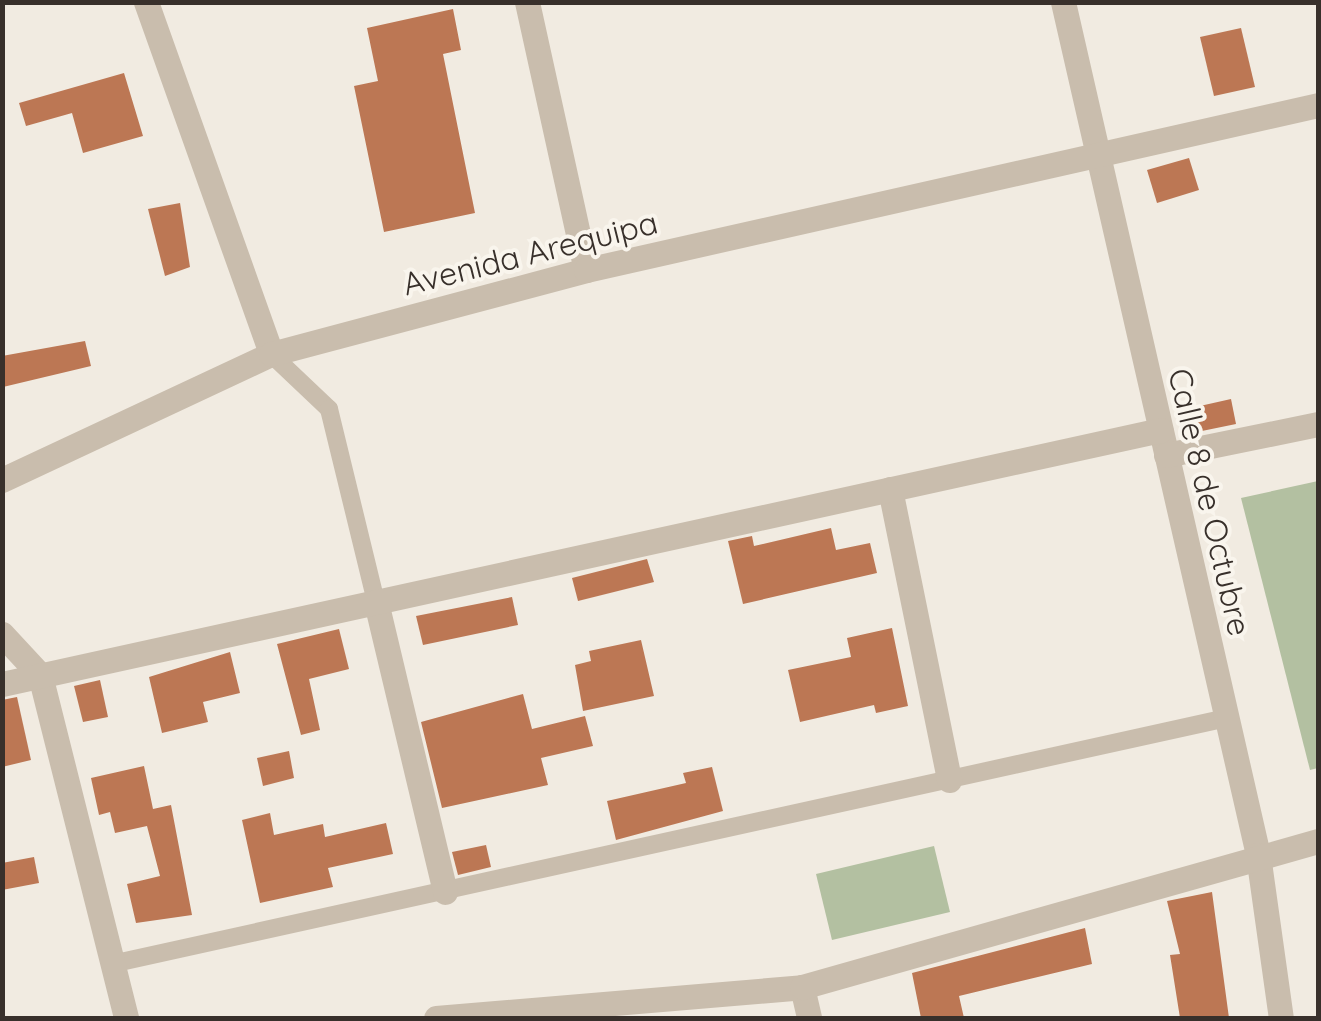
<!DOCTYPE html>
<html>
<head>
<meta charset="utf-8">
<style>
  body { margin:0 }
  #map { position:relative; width:1321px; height:1021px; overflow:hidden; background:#f1ebe1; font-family:Quicksand,sans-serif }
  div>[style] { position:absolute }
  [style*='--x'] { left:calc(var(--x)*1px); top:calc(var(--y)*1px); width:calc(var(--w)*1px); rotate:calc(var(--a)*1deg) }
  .green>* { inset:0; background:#b3c0a1 }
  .building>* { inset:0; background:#bc7754 }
  .lane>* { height:18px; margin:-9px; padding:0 9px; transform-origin:9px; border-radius:9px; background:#c9bdad }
  .street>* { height:25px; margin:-12.5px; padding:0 12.5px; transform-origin:12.5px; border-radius:12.5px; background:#c9bdad }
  span { translate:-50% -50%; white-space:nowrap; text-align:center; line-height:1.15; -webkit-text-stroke:8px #f9f5ed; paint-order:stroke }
  .street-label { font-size:32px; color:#38302b }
  .frame { position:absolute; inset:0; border:5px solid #38302b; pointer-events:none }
</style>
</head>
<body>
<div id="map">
  <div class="green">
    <div style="clip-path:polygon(1318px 481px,1318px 768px,1310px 770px,1241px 498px)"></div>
    <div style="clip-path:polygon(934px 846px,950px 912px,832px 940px,816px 874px)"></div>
  </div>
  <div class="building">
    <div style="clip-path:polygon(453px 9px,461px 50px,443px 54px,475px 213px,384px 232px,354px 86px,378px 81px,367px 28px)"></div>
    <div style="clip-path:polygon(1241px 28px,1255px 87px,1214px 96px,1200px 37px)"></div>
    <div style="clip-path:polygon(124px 73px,143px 136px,83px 153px,72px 113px,26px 126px,19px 103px)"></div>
    <div style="clip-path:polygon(1189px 158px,1199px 190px,1157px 203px,1147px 170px)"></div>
    <div style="clip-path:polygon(180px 203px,190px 267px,165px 276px,148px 209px)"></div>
    <div style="clip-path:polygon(85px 341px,91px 366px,3px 387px,2px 356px)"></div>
    <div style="clip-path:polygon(1231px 399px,1236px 424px,1197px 432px,1191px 408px)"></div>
    <div style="clip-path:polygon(831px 528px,836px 550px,870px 543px,877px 573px,743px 604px,728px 541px,752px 536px,754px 546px)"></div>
    <div style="clip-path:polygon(647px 559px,654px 582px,578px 601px,572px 578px)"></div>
    <div style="clip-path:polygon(512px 597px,518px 625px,423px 645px,416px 616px)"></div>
    <div style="clip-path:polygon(892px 628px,908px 706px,876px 713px,874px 705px,800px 722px,788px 670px,851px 657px,847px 638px)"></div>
    <div style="clip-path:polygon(339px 629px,349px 669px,309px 679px,320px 730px,301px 735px,277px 644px)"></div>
    <div style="clip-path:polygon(641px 640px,654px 696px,583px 711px,575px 665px,591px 661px,589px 651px)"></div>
    <div style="clip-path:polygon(230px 652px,240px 693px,203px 702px,208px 722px,162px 733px,149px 677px)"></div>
    <div style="clip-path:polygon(100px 680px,108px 717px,83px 722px,74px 686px)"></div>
    <div style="clip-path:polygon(523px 694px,532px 729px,585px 716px,593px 746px,541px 758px,548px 785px,442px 808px,421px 722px)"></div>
    <div style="clip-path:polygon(17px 697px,31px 760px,2px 767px,2px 700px)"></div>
    <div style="clip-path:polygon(289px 751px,294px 778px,263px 786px,257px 758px)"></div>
    <div style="clip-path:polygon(144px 766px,153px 809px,171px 805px,192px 915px,136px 923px,127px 884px,160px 876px,147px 826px,115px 833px,110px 812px,99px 815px,91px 778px)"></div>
    <div style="clip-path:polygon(712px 767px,723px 811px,616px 840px,607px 801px,686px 783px,683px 773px)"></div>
    <div style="clip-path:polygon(270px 813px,274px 835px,323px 824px,325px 837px,386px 823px,393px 854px,328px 868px,333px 887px,260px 903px,242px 820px)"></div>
    <div style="clip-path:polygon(486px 845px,491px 867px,458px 875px,452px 852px)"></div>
    <div style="clip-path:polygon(34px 857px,39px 883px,2px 890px,2px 863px)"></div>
    <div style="clip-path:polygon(1212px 892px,1229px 1018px,1180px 1018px,1170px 955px,1180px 954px,1167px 901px)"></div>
    <div style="clip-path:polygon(1085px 928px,1092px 964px,959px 996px,964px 1018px,921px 1018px,912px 973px)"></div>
  </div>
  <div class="lane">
    <div style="--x:271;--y:354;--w:80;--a:43.5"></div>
    <div style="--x:329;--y:409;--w:199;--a:76.3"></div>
    <div style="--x:116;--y:963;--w:1138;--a:-12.44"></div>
  </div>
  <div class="street">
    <div style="--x:146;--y:2;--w:374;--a:70.4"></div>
    <div style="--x:527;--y:2;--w:274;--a:77.6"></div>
    <div style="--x:1063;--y:2;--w:875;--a:77.12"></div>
    <div style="--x:1258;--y:855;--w:165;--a:82"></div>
    <div style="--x:1166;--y:455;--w:155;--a:-11.5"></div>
    <div style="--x:2;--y:480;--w:297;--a:-25.1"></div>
    <div style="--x:271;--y:354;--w:326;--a:-14.9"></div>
    <div style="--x:586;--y:270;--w:750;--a:-12.7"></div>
    <div style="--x:890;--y:489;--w:297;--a:78.5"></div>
    <div style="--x:376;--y:602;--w:298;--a:76.6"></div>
    <div style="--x:2;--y:634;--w:56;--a:47.2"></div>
    <div style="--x:40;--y:675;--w:354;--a:75.9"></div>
    <div style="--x:2;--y:684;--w:1186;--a:-12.37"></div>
    <div style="--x:802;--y:987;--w:32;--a:77"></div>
    <div style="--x:436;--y:1018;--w:367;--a:-4.8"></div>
    <div style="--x:802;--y:987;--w:536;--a:-15.8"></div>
  </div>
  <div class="street-label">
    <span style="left:530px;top:253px;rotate:-14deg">Avenida Arequipa</span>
    <span style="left:1210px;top:502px;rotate:77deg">Calle 8 de Octubre</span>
  </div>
  <div class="frame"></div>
</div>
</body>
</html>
